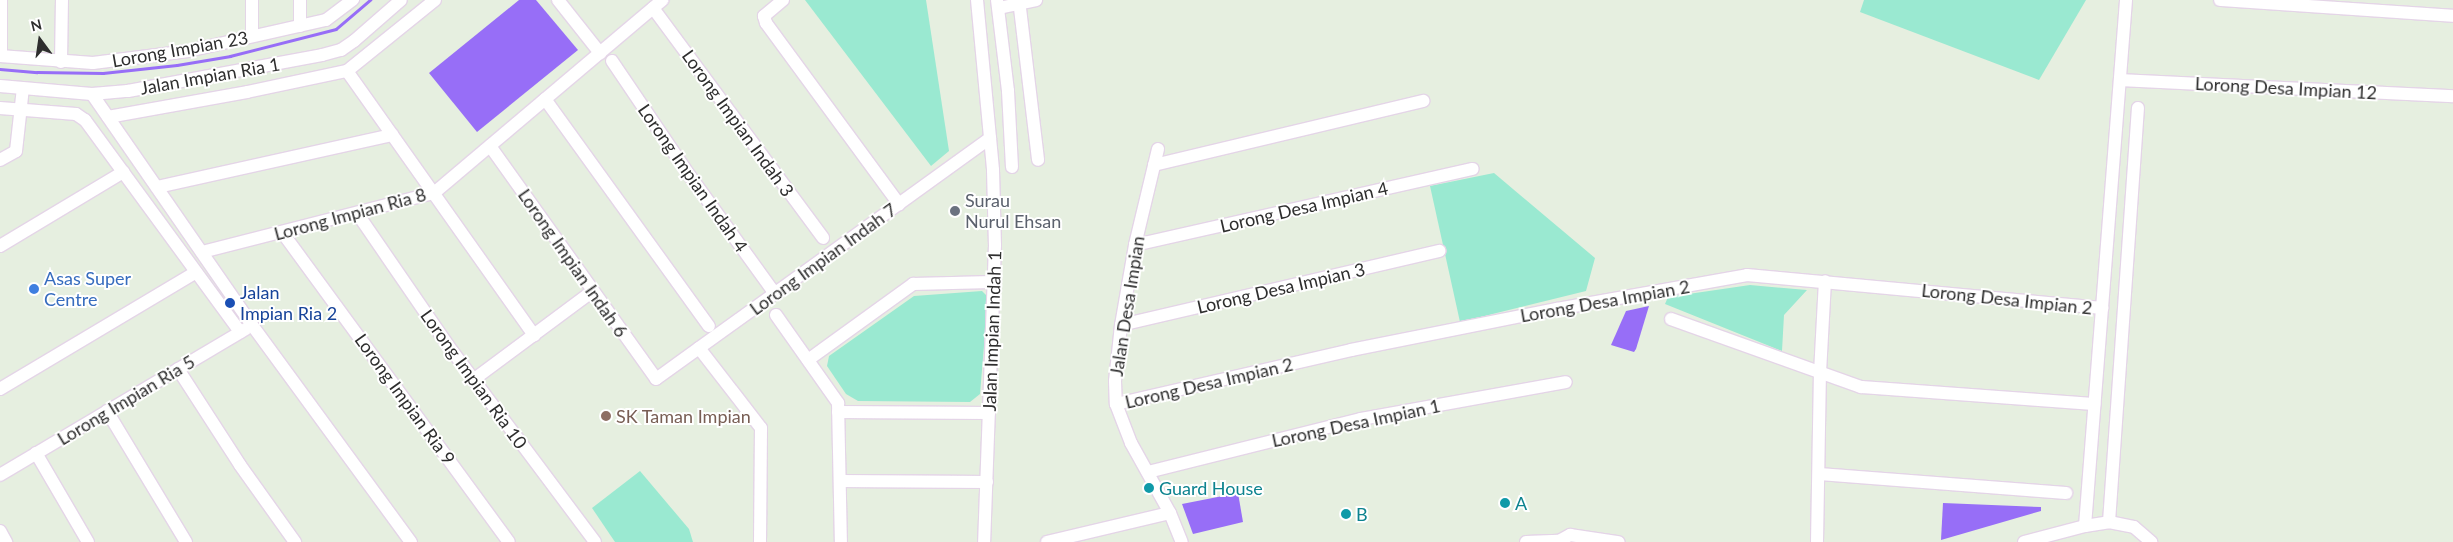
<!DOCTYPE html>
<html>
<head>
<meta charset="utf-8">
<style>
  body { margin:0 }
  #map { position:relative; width:2453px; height:542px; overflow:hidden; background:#e6efe0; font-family:Lato,sans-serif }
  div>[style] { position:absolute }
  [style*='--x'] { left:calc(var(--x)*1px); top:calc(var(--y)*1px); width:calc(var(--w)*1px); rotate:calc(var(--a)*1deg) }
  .green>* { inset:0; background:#9ae9d1 }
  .water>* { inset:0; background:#976ef7 }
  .stream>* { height:2.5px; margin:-1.25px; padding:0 1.25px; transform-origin:1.25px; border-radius:1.25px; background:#976ef7 }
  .roads { filter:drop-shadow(1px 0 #e4d5e7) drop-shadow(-1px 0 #e4d5e7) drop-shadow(0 1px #e4d5e7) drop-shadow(0 -1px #e4d5e7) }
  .minor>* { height:12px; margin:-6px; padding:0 6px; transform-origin:6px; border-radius:6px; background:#fff }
  .dots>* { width:14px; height:14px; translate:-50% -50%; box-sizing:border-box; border:2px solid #fff; border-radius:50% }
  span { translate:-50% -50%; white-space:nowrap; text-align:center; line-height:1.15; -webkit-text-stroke:4px #fff; paint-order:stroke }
  .street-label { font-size:18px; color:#2e2e2e }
  .worship-label { font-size:18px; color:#5b616d }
  .left { translate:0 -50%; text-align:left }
  .shop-label { font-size:18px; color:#366cbe }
  .transit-label { font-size:18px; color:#164399 }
  .education-label { font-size:18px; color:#785e54 }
  .culture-label { font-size:18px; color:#0d838f }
  .north { position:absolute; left:15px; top:15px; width:50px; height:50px; -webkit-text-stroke:4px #fff; paint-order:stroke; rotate:346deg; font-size:14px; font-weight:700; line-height:20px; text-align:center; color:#2e2e2e }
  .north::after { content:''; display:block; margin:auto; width:18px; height:22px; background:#2e2e2e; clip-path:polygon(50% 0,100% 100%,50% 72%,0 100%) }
</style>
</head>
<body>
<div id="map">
  <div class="green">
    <div style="clip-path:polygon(805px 0,926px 0,949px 151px,931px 166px)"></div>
    <div style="clip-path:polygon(1864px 0,2086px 0,2039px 80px,1860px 12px)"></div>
    <div style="clip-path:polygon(1494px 173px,1595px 258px,1586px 291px,1460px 322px,1430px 186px)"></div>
    <div style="clip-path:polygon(1750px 285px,1807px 290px,1784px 315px,1782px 351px,1665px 304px,1668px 297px)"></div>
    <div style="clip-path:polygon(982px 291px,988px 297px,980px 394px,970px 402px,858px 401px,846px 394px,827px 366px,829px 356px,914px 296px)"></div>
    <div style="clip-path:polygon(640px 471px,689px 529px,693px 542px,615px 542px,592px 508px)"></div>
  </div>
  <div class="water">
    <div style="clip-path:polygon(519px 0,536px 0,578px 50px,477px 132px,429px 73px)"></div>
    <div style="clip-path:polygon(1649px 306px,1636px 349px,1634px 352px,1611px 345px,1626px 311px)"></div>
    <div style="clip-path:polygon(1238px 493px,1243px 522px,1193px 534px,1182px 504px)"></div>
    <div style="clip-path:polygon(1943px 503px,2041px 507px,2041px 511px,1941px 540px)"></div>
  </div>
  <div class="stream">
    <div style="--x:0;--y:69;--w:37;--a:5"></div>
    <div style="--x:37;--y:72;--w:66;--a:0.9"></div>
    <div style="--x:103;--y:73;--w:74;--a:-6.2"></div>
    <div style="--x:177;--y:65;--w:54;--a:-9.6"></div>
    <div style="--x:230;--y:56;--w:109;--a:-14.3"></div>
    <div style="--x:336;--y:29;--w:45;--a:-40.5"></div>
  </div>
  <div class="roads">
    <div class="minor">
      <div style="--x:252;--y:0;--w:36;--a:90"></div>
      <div style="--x:300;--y:0;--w:26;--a:90"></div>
      <div style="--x:558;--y:0;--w:68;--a:51.6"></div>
      <div style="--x:783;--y:0;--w:25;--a:140"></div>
      <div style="--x:764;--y:16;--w:7;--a:74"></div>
      <div style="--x:766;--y:23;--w:225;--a:53.7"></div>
      <div style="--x:977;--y:0;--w:171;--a:84.6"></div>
      <div style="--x:993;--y:170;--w:75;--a:88.5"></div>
      <div style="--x:995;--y:245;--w:297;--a:92.1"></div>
      <div style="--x:997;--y:0;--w:92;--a:83.1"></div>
      <div style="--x:1008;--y:91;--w:76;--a:87"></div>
      <div style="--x:1019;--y:0;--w:161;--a:83.2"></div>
      <div style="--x:2220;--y:0;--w:234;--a:3.9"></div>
      <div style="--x:653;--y:8;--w:286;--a:53.5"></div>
      <div style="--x:999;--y:8;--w:38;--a:-12"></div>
      <div style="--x:0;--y:56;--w:93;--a:4.3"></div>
      <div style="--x:93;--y:63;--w:96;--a:-7.2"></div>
      <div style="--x:188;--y:51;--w:141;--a:-12.7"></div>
      <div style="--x:326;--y:20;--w:34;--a:-37"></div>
      <div style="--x:1;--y:56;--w:56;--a:-90"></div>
      <div style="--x:612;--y:61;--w:139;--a:55.9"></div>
      <div style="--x:690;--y:176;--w:145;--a:54.2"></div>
      <div style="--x:61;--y:62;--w:62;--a:-89.1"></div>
      <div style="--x:347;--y:71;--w:324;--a:54.7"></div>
      <div style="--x:2120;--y:80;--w:333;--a:2.8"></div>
      <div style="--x:0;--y:86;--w:92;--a:5"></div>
      <div style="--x:92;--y:94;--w:36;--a:-5"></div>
      <div style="--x:128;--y:91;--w:197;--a:-10.5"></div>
      <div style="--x:322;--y:55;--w:20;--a:-15"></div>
      <div style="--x:341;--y:50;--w:16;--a:-35"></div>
      <div style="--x:354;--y:41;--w:62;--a:-41.1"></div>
      <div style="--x:92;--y:94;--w:281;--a:55.3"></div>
      <div style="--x:252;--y:325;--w:269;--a:53.8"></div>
      <div style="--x:545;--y:99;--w:280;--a:54.2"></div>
      <div style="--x:0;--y:108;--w:76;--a:4.5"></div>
      <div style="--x:76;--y:114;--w:11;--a:34"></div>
      <div style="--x:85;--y:120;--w:263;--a:53.8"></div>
      <div style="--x:108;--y:117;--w:141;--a:-10.2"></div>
      <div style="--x:247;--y:92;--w:102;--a:-11.9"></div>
      <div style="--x:347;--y:71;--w:113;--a:-38.9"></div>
      <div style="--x:490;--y:146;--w:286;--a:54.5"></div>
      <div style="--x:656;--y:379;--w:412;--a:-35.8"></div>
      <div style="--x:1158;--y:149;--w:99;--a:103.5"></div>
      <div style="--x:1135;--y:245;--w:81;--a:99.9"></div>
      <div style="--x:1121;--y:325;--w:56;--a:96.1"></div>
      <div style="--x:1115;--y:381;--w:23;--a:88"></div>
      <div style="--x:1116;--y:404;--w:42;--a:69"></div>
      <div style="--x:1131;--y:443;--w:80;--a:60.9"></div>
      <div style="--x:1170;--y:513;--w:31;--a:68"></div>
      <div style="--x:0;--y:160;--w:18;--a:-29"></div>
      <div style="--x:16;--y:151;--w:63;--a:-83.7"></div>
      <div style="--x:1154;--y:165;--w:277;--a:-13.4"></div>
      <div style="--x:157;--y:187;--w:241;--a:-12.5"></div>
      <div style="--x:357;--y:213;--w:159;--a:55.5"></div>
      <div style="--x:447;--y:344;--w:247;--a:53.2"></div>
      <div style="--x:282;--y:232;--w:384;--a:53.8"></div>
      <div style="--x:1135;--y:245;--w:346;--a:-12.7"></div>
      <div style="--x:0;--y:246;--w:144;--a:-31"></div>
      <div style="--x:202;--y:252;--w:239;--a:-14.3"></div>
      <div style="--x:434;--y:193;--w:299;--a:-40.2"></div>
      <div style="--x:776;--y:315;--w:108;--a:54.8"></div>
      <div style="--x:838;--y:403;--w:139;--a:88.8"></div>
      <div style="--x:1671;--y:319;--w:202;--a:19.7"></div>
      <div style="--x:1861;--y:387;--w:234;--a:4.2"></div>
      <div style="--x:1121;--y:325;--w:327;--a:-13.1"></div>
      <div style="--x:699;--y:348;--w:101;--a:52.2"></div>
      <div style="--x:761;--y:428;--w:114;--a:90.5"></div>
      <div style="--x:808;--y:360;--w:130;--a:-35.9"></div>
      <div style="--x:913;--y:284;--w:82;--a:-1.4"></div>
      <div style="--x:178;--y:369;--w:114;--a:57.1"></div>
      <div style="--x:240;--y:465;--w:95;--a:54.5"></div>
      <div style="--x:473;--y:380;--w:149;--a:-36.6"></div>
      <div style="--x:0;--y:389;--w:228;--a:-30.8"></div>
      <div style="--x:1116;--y:404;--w:241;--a:-12.9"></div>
      <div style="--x:1351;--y:350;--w:210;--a:-11.3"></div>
      <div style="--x:1557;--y:309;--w:193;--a:-10.1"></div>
      <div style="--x:1747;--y:275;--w:357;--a:5.3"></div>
      <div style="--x:107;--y:411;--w:153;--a:58.9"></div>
      <div style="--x:838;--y:412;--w:151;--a:0.4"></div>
      <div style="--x:36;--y:453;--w:103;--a:59.7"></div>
      <div style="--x:1148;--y:472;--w:219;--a:-14"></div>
      <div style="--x:1361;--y:419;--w:208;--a:-10.2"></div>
      <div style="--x:1819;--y:474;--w:248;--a:4.4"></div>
      <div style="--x:0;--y:475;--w:286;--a:-30.7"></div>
      <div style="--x:840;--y:481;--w:147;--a:0.4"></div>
      <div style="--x:2109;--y:522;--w:415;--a:-86"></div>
      <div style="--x:2085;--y:526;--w:528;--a:-85.54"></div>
      <div style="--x:0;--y:531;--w:13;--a:61"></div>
      <div style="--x:1047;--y:542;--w:126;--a:-13.3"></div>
      <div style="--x:1526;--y:542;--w:33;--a:-2"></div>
      <div style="--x:1559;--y:541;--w:13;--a:-29"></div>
      <div style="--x:1570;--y:535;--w:49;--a:8.3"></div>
      <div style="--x:1817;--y:542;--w:169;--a:-89"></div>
      <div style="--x:1820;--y:373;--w:92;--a:-86.9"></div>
      <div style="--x:2024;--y:542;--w:63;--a:-14.7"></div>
      <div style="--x:2085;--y:526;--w:24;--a:-9"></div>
      <div style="--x:2109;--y:522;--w:25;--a:11"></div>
      <div style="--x:2134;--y:527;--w:23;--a:41"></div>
    </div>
  </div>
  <div class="dots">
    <div style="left:955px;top:211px;background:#6b7280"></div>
    <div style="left:34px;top:289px;background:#3f7fe0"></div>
    <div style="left:230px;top:303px;background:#1a4fb4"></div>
    <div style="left:606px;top:416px;background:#8d6e63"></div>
    <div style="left:1149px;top:488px;background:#0f9aa8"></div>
    <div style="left:1505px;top:503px;background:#0f9aa8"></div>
    <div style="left:1346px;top:514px;background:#0f9aa8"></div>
  </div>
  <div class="street-label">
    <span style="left:180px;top:49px;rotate:-10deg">Lorong Impian 23</span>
    <span style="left:210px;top:76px;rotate:-10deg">Jalan Impian Ria 1</span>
    <span style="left:2286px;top:88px;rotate:3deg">Lorong Desa Impian 12</span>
    <span style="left:738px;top:123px;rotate:54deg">Lorong Impian Indah 3</span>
    <span style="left:693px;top:178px;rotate:55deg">Lorong Impian Indah 4</span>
    <span style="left:1304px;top:207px;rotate:-13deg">Lorong Desa Impian 4</span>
    <span style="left:350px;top:214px;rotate:-15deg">Lorong Impian Ria 8</span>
    <span style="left:823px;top:259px;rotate:-36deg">Lorong Impian Indah 7</span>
    <span style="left:573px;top:263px;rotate:55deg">Lorong Impian Indah 6</span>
    <span style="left:1281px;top:288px;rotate:-13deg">Lorong Desa Impian 3</span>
    <span style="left:2007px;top:299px;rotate:6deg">Lorong Desa Impian 2</span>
    <span style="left:1605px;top:301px;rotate:-10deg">Lorong Desa Impian 2</span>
    <span style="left:1127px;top:306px;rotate:-81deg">Jalan Desa Impian</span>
    <span style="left:992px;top:331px;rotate:-88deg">Jalan Impian Indah 1</span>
    <span style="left:474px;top:379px;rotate:54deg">Lorong Impian Ria 10</span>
    <span style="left:1209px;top:383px;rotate:-13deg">Lorong Desa Impian 2</span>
    <span style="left:405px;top:399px;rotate:54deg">Lorong Impian Ria 9</span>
    <span style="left:126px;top:400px;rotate:-31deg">Lorong Impian Ria 5</span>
    <span style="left:1356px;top:423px;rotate:-12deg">Lorong Desa Impian 1</span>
  </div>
  <div class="worship-label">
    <span class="left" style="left:965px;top:211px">Surau<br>Nurul Ehsan</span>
  </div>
  <div class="shop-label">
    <span class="left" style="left:44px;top:289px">Asas Super<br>Centre</span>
  </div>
  <div class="transit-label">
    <span class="left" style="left:240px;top:303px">Jalan<br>Impian Ria 2</span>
  </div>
  <div class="education-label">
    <span class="left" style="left:616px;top:416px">SK Taman Impian</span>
  </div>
  <div class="culture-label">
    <span class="left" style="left:1159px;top:488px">Guard House</span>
    <span class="left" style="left:1515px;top:503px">A</span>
    <span class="left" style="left:1356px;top:514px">B</span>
  </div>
  <div class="north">N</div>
</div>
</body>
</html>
